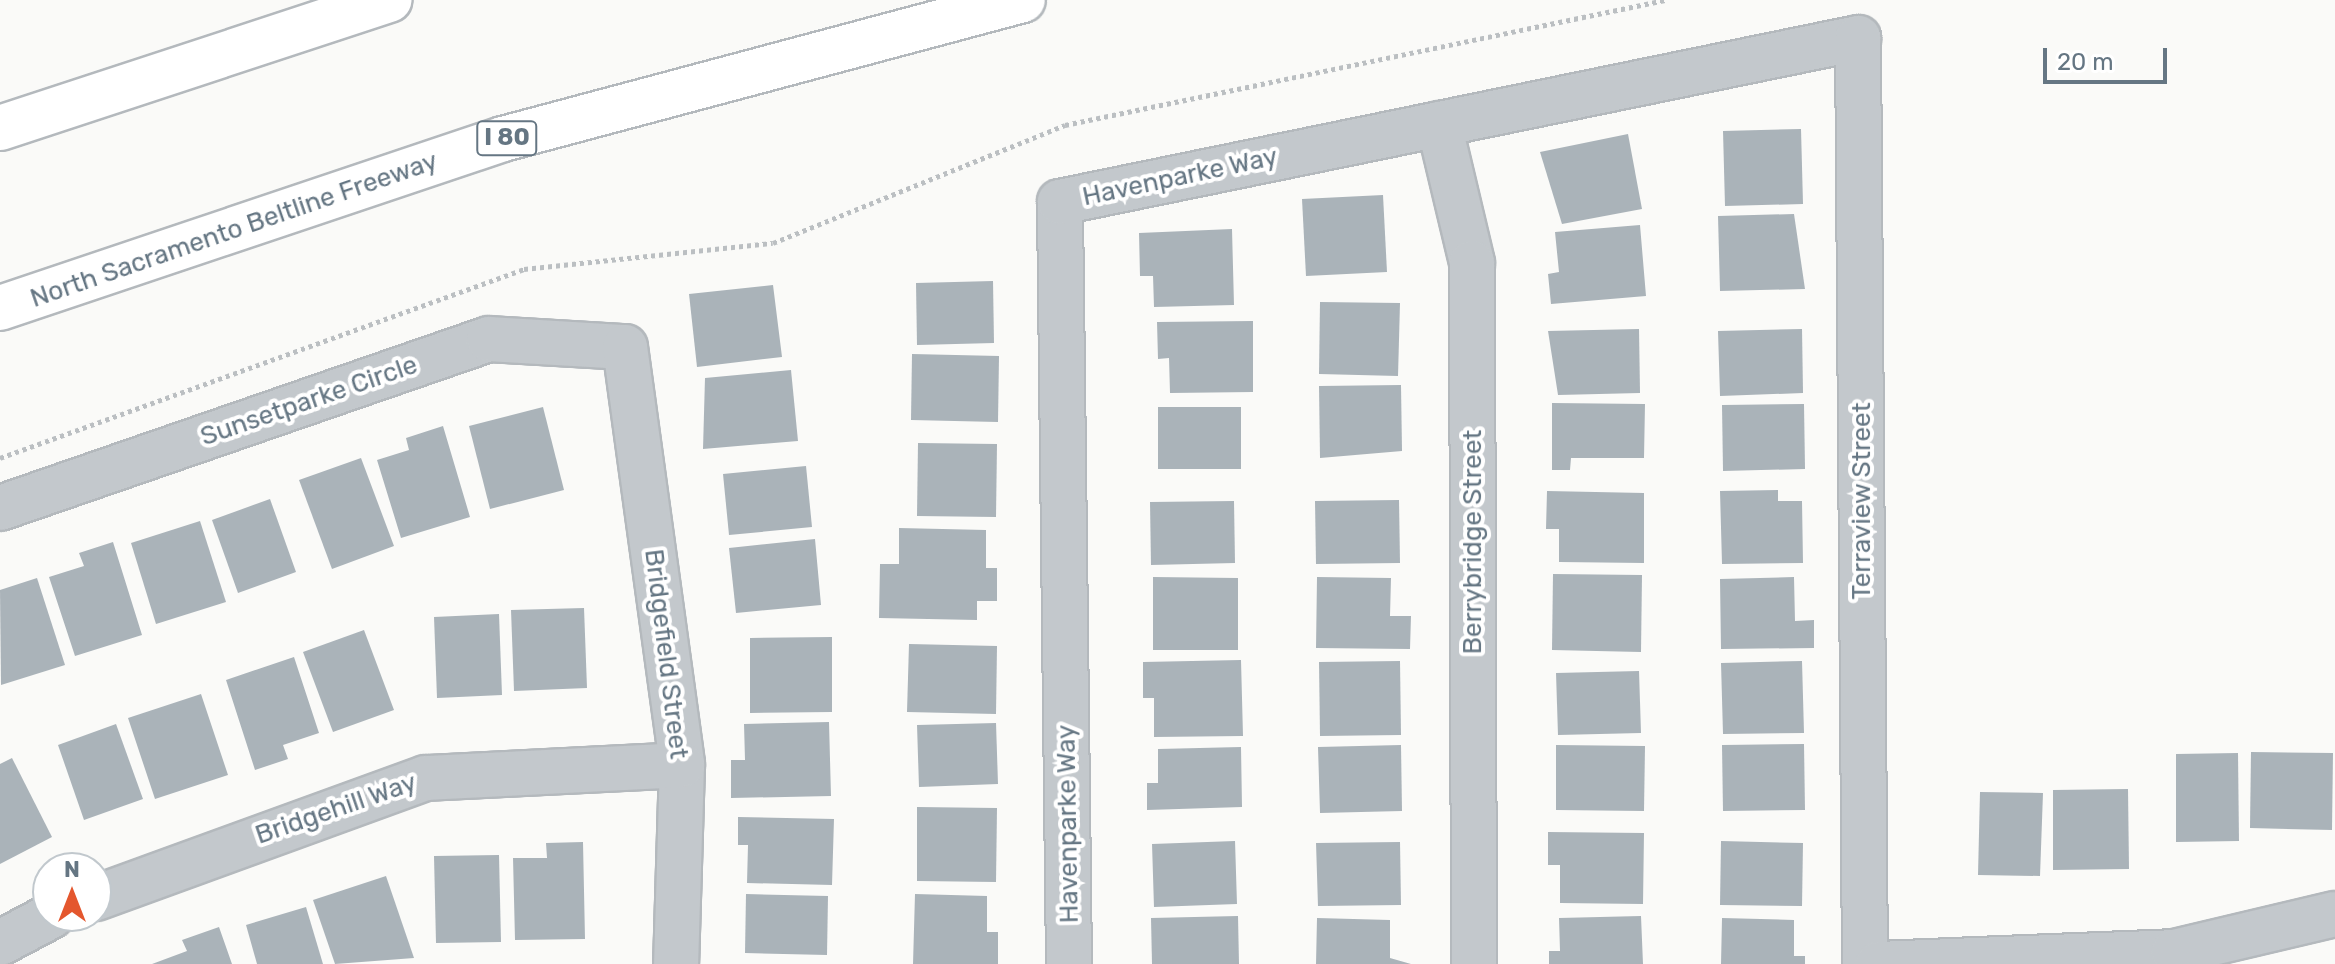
<!DOCTYPE html>
<html>
<head>
<meta charset="utf-8">
<style>
  body { margin:0 }
  #map { position:relative; width:2335px; height:964px; overflow:hidden; background:#fafaf8; font-family:Rubik,sans-serif }
  div>[style] { position:absolute }
  [style*='--x'] { left:calc(var(--x)*1px); top:calc(var(--y)*1px); width:calc(var(--w)*1px); rotate:calc(var(--a)*1deg) }
  .building>* { inset:0; background:#aab3b9 }
  .path>* { height:5px; margin-top:-2.5px; transform-origin:0; background:repeating-linear-gradient(90deg,#bbbfc2 0 4px,transparent 0 8px) }
  .roads { filter:drop-shadow(2px 0 #b4b9bd) drop-shadow(-2px 0 #b4b9bd) drop-shadow(0 2px #b4b9bd) drop-shadow(0 -2px #b4b9bd) }
  .minor>* { height:44px; margin:-22px; padding:0 22px; transform-origin:22px; border-radius:22px; background:#c3c8cc }
  .highway>* { height:44px; margin:-22px; padding:0 22px; transform-origin:22px; border-radius:22px; background:#fff }
  span { translate:-50% -50%; white-space:nowrap; text-align:center; line-height:1.15; -webkit-text-stroke:8px #fff; paint-order:stroke }
  .shield-label span { padding:2px 6px; background:#fff; border:2px solid; border-radius:6px; -webkit-text-stroke-width:0 }
  .shield-label { font-size:24px; color:#657683; font-weight:700 }
  .street-label { font-size:26px; color:#657683 }
  .north { position:absolute; left:32px; top:852px; width:80px; height:80px; box-sizing:border-box; background:#fff; border:2px solid #c1c8cd; border-radius:50%; rotate:0deg; font-size:22px; font-weight:700; line-height:32px; text-align:center; color:#657683 }
  .north::after { content:''; display:block; margin:auto; width:28px; height:36px; background:#e4572e; clip-path:polygon(50% 0,100% 100%,50% 72%,0 100%) }
  .scale { position:absolute; left:2043px; top:48px; width:124px; height:36px; box-sizing:border-box; border:4px solid #657683; border-top:0; padding-left:10px; font-size:24px; line-height:28px; white-space:nowrap; color:#657683; -webkit-text-stroke:6px #fff; paint-order:stroke }
</style>
</head>
<body>
<div id="map">
  <div class="building">
    <div style="clip-path:polygon(1801px 129px,1803px 204px,1725px 206px,1723px 131px)"></div>
    <div style="clip-path:polygon(1628px 134px,1642px 209px,1562px 224px,1540px 152px)"></div>
    <div style="clip-path:polygon(1383px 195px,1387px 272px,1306px 276px,1302px 199px)"></div>
    <div style="clip-path:polygon(1794px 214px,1805px 289px,1720px 291px,1718px 216px)"></div>
    <div style="clip-path:polygon(1640px 225px,1646px 296px,1551px 304px,1548px 274px,1559px 272px,1555px 232px)"></div>
    <div style="clip-path:polygon(1232px 229px,1234px 305px,1154px 307px,1153px 276px,1140px 276px,1139px 233px)"></div>
    <div style="clip-path:polygon(993px 281px,994px 343px,917px 345px,916px 283px)"></div>
    <div style="clip-path:polygon(773px 285px,782px 357px,697px 367px,689px 294px)"></div>
    <div style="clip-path:polygon(1320px 302px,1400px 303px,1398px 376px,1319px 374px)"></div>
    <div style="clip-path:polygon(1253px 321px,1253px 392px,1170px 393px,1169px 358px,1158px 359px,1157px 322px)"></div>
    <div style="clip-path:polygon(1639px 329px,1640px 393px,1558px 395px,1548px 331px)"></div>
    <div style="clip-path:polygon(1802px 329px,1803px 393px,1720px 396px,1718px 331px)"></div>
    <div style="clip-path:polygon(912px 354px,999px 356px,998px 422px,911px 420px)"></div>
    <div style="clip-path:polygon(791px 370px,798px 441px,703px 449px,705px 378px)"></div>
    <div style="clip-path:polygon(1401px 385px,1402px 451px,1320px 458px,1319px 386px)"></div>
    <div style="clip-path:polygon(1552px 403px,1645px 404px,1644px 458px,1571px 458px,1570px 470px,1552px 470px)"></div>
    <div style="clip-path:polygon(1804px 404px,1805px 469px,1723px 471px,1722px 405px)"></div>
    <div style="clip-path:polygon(543px 407px,564px 490px,490px 509px,469px 426px)"></div>
    <div style="clip-path:polygon(1158px 407px,1241px 407px,1241px 469px,1158px 469px)"></div>
    <div style="clip-path:polygon(443px 426px,470px 517px,401px 538px,377px 460px,409px 450px,406px 438px)"></div>
    <div style="clip-path:polygon(918px 443px,997px 444px,996px 517px,917px 516px)"></div>
    <div style="clip-path:polygon(361px 458px,394px 546px,332px 569px,299px 480px)"></div>
    <div style="clip-path:polygon(806px 466px,812px 527px,729px 535px,723px 474px)"></div>
    <div style="clip-path:polygon(1778px 490px,1778px 501px,1802px 501px,1803px 563px,1722px 564px,1720px 491px)"></div>
    <div style="clip-path:polygon(1547px 491px,1644px 493px,1644px 563px,1559px 562px,1559px 529px,1546px 529px)"></div>
    <div style="clip-path:polygon(270px 499px,296px 572px,238px 593px,212px 520px)"></div>
    <div style="clip-path:polygon(1399px 500px,1400px 563px,1316px 564px,1315px 501px)"></div>
    <div style="clip-path:polygon(1234px 501px,1235px 563px,1151px 565px,1150px 502px)"></div>
    <div style="clip-path:polygon(200px 521px,226px 602px,156px 624px,131px 543px)"></div>
    <div style="clip-path:polygon(899px 528px,986px 530px,986px 568px,997px 568px,997px 601px,977px 601px,977px 620px,879px 618px,880px 564px,899px 564px)"></div>
    <div style="clip-path:polygon(815px 539px,821px 605px,736px 613px,729px 548px)"></div>
    <div style="clip-path:polygon(113px 542px,142px 635px,75px 656px,49px 577px,84px 566px,79px 553px)"></div>
    <div style="clip-path:polygon(1553px 574px,1642px 575px,1641px 652px,1552px 650px)"></div>
    <div style="clip-path:polygon(1153px 577px,1238px 578px,1238px 650px,1153px 650px)"></div>
    <div style="clip-path:polygon(1317px 577px,1391px 578px,1390px 616px,1411px 616px,1410px 649px,1316px 648px)"></div>
    <div style="clip-path:polygon(1794px 577px,1795px 621px,1814px 620px,1814px 648px,1721px 649px,1720px 579px)"></div>
    <div style="clip-path:polygon(37px 578px,65px 665px,1px 685px,0 590px)"></div>
    <div style="clip-path:polygon(584px 608px,587px 688px,514px 691px,511px 610px)"></div>
    <div style="clip-path:polygon(499px 614px,502px 695px,437px 698px,434px 617px)"></div>
    <div style="clip-path:polygon(364px 630px,394px 710px,333px 732px,303px 652px)"></div>
    <div style="clip-path:polygon(832px 637px,832px 712px,750px 713px,750px 638px)"></div>
    <div style="clip-path:polygon(909px 644px,997px 646px,996px 714px,907px 712px)"></div>
    <div style="clip-path:polygon(294px 657px,319px 733px,283px 745px,288px 759px,255px 770px,226px 680px)"></div>
    <div style="clip-path:polygon(1241px 660px,1243px 736px,1154px 737px,1154px 698px,1143px 698px,1143px 662px)"></div>
    <div style="clip-path:polygon(1400px 661px,1401px 735px,1320px 736px,1319px 662px)"></div>
    <div style="clip-path:polygon(1802px 661px,1804px 733px,1723px 734px,1721px 663px)"></div>
    <div style="clip-path:polygon(1639px 671px,1641px 733px,1558px 735px,1556px 673px)"></div>
    <div style="clip-path:polygon(201px 694px,228px 775px,155px 799px,128px 718px)"></div>
    <div style="clip-path:polygon(829px 722px,831px 796px,731px 798px,731px 760px,745px 760px,744px 724px)"></div>
    <div style="clip-path:polygon(996px 723px,998px 784px,919px 787px,917px 725px)"></div>
    <div style="clip-path:polygon(116px 724px,143px 799px,84px 820px,58px 745px)"></div>
    <div style="clip-path:polygon(1804px 744px,1805px 810px,1723px 811px,1722px 745px)"></div>
    <div style="clip-path:polygon(1401px 745px,1402px 811px,1320px 813px,1318px 747px)"></div>
    <div style="clip-path:polygon(1556px 745px,1645px 746px,1644px 811px,1556px 810px)"></div>
    <div style="clip-path:polygon(1241px 747px,1242px 807px,1147px 810px,1147px 783px,1158px 783px,1158px 749px)"></div>
    <div style="clip-path:polygon(2251px 752px,2333px 753px,2332px 830px,2250px 828px)"></div>
    <div style="clip-path:polygon(2238px 753px,2239px 841px,2176px 842px,2176px 754px)"></div>
    <div style="clip-path:polygon(12px 758px,52px 837px,0 864px,0 764px)"></div>
    <div style="clip-path:polygon(2128px 789px,2129px 869px,2053px 870px,2053px 790px)"></div>
    <div style="clip-path:polygon(1980px 792px,2043px 793px,2040px 876px,1978px 875px)"></div>
    <div style="clip-path:polygon(917px 807px,997px 808px,996px 882px,917px 881px)"></div>
    <div style="clip-path:polygon(738px 817px,834px 819px,832px 885px,747px 883px,748px 845px,738px 845px)"></div>
    <div style="clip-path:polygon(1548px 832px,1644px 833px,1643px 904px,1560px 903px,1560px 865px,1548px 865px)"></div>
    <div style="clip-path:polygon(1235px 841px,1237px 904px,1154px 907px,1152px 844px)"></div>
    <div style="clip-path:polygon(1721px 841px,1803px 843px,1802px 906px,1720px 905px)"></div>
    <div style="clip-path:polygon(583px 842px,585px 939px,515px 940px,513px 858px,547px 858px,546px 843px)"></div>
    <div style="clip-path:polygon(1400px 842px,1401px 905px,1318px 906px,1316px 843px)"></div>
    <div style="clip-path:polygon(499px 855px,501px 942px,436px 943px,434px 856px)"></div>
    <div style="clip-path:polygon(386px 876px,414px 958px,335px 964px,313px 900px)"></div>
    <div style="clip-path:polygon(746px 894px,828px 896px,827px 955px,745px 953px)"></div>
    <div style="clip-path:polygon(915px 894px,987px 896px,987px 932px,998px 932px,998px 964px,913px 964px)"></div>
    <div style="clip-path:polygon(306px 907px,323px 964px,257px 964px,246px 925px)"></div>
    <div style="clip-path:polygon(1238px 916px,1239px 964px,1152px 964px,1151px 918px)"></div>
    <div style="clip-path:polygon(1641px 916px,1643px 964px,1549px 964px,1549px 951px,1560px 951px,1559px 918px)"></div>
    <div style="clip-path:polygon(1317px 918px,1390px 920px,1390px 958px,1411px 964px,1316px 964px)"></div>
    <div style="clip-path:polygon(1722px 918px,1794px 920px,1794px 956px,1805px 956px,1805px 964px,1721px 964px)"></div>
    <div style="clip-path:polygon(219px 927px,232px 964px,152px 964px,187px 951px,182px 940px)"></div>
  </div>
  <div class="path">
    <div style="--x:0;--y:458;--w:557;--a:-19.83"></div>
    <div style="--x:524;--y:269;--w:250;--a:-6"></div>
    <div style="--x:773;--y:243;--w:315;--a:-22"></div>
    <div style="--x:1065;--y:125;--w:613;--a:-11.77"></div>
  </div>
  <div class="roads">
    <div class="minor">
      <div style="--x:1439;--y:124;--w:143;--a:76.6"></div>
      <div style="--x:1472;--y:263;--w:701;--a:89.84"></div>
      <div style="--x:0;--y:508;--w:517;--a:-19.07"></div>
      <div style="--x:489;--y:339;--w:136;--a:3.4"></div>
      <div style="--x:625;--y:347;--w:422;--a:82.2"></div>
      <div style="--x:682;--y:765;--w:199;--a:91.7"></div>
      <div style="--x:96;--y:898;--w:351;--a:-20"></div>
      <div style="--x:426;--y:778;--w:256;--a:-2.9"></div>
      <div style="--x:0;--y:943;--w:58;--a:-27.9"></div>
      <div style="--x:1069;--y:964;--w:762;--a:-90.68"></div>
      <div style="--x:1060;--y:202;--w:815;--a:-11.61"></div>
      <div style="--x:1858;--y:38;--w:926;--a:89.57"></div>
      <div style="--x:1878;--y:964;--w:296;--a:-2.3"></div>
      <div style="--x:2174;--y:952;--w:165;--a:-13.3"></div>
    </div>
    <div class="highway">
      <div style="--x:0;--y:128;--w:410;--a:-18.2"></div>
      <div style="--x:0;--y:308;--w:531;--a:-18.57"></div>
      <div style="--x:503;--y:139;--w:538;--a:-14.97"></div>
    </div>
  </div>
  <div class="shield-label">
    <span style="left:507px;top:138px">I 80</span>
  </div>
  <div class="street-label">
    <span style="left:1180px;top:177px;rotate:-12deg">Havenparke Way</span>
    <span style="left:234px;top:230px;rotate:-19deg">North Sacramento Beltline Freeway</span>
    <span style="left:309px;top:401px;rotate:-19deg">Sunsetparke Circle</span>
    <span style="left:1862px;top:501px;rotate:-90deg">Terraview Street</span>
    <span style="left:1473px;top:542px;rotate:-90deg">Berrybridge Street</span>
    <span style="left:666px;top:654px;rotate:83deg">Bridgefield Street</span>
    <span style="left:336px;top:809px;rotate:-19deg">Bridgehill Way</span>
    <span style="left:1068px;top:824px;rotate:-91deg">Havenparke Way</span>
  </div>
  <div class="north">N</div>
  <div class="scale">20 m</div>
</div>
</body>
</html>
